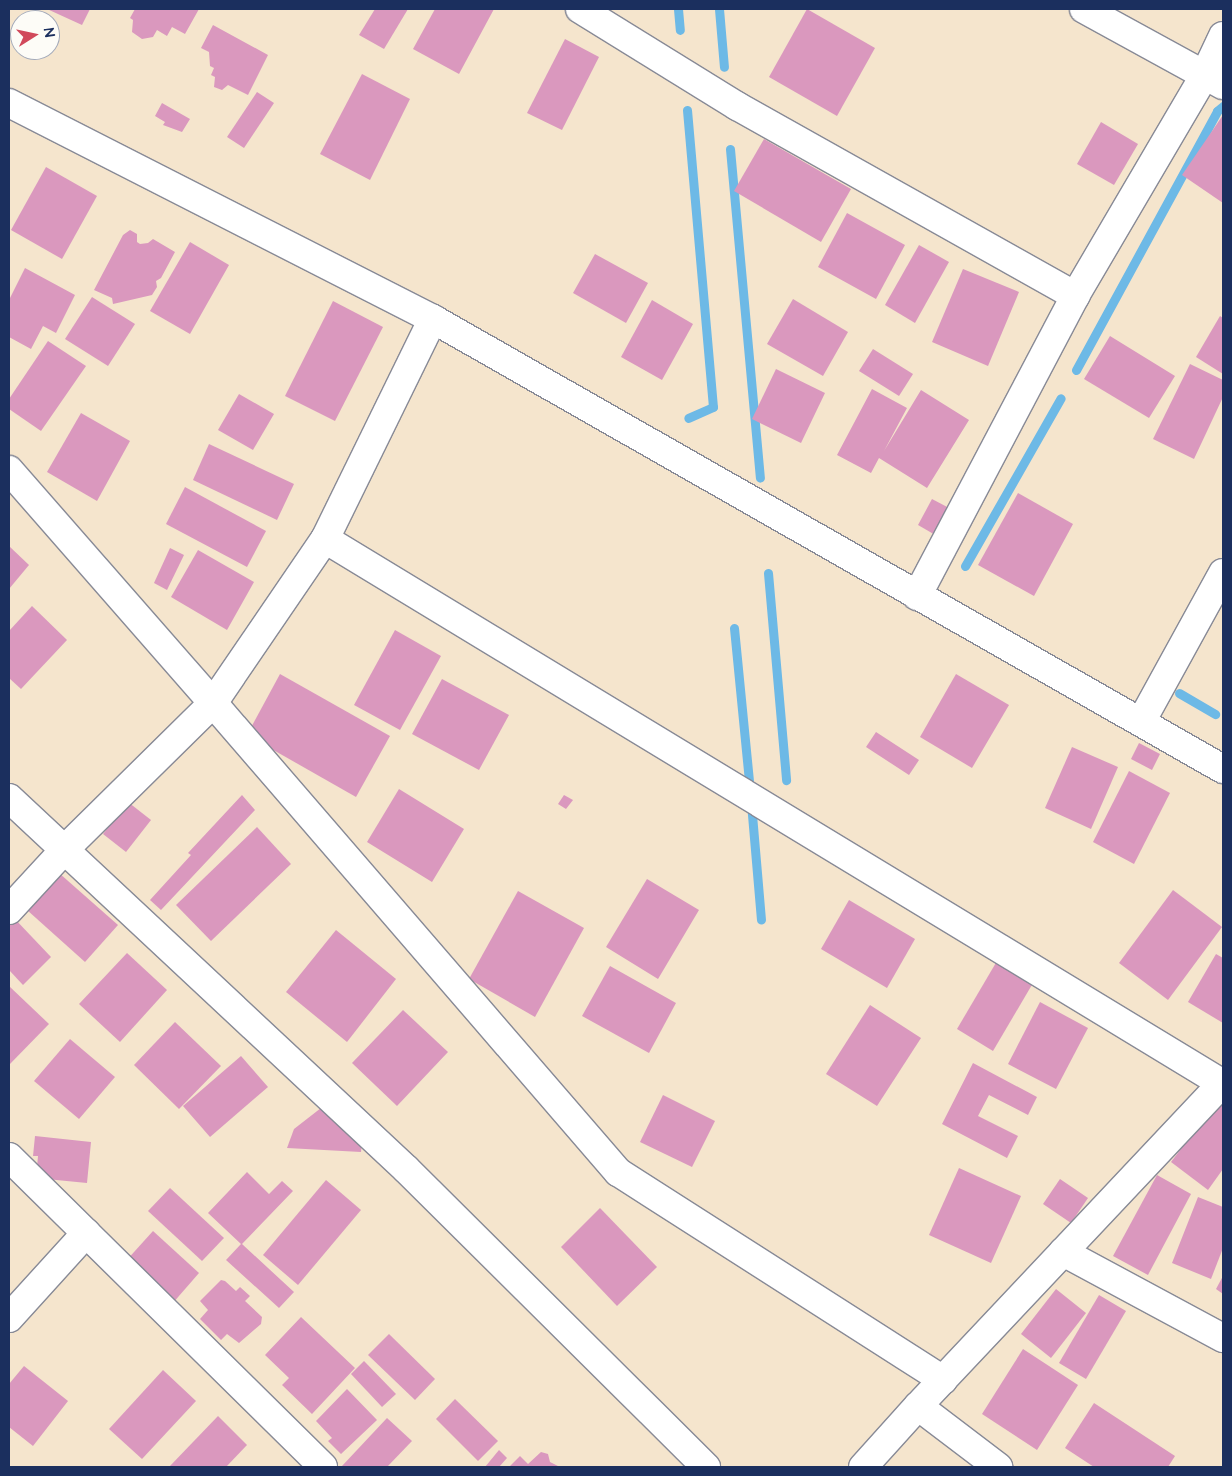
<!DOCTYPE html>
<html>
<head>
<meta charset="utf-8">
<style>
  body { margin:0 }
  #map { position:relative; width:1232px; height:1476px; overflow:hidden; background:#f5e5cd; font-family:"Architects Daughter",sans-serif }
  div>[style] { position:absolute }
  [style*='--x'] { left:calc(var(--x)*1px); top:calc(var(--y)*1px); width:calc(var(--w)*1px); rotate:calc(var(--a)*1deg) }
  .stream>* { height:9px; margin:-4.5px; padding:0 4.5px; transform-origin:4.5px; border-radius:4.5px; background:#6db9e6 }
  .building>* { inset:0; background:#da98be }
  .roads { filter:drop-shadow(1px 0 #888a96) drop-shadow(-1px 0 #888a96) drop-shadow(0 1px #888a96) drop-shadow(0 -1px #888a96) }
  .minor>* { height:28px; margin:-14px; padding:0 14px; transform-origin:14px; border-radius:14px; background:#fff }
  span { translate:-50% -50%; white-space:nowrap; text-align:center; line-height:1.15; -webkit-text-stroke:4px #fdfcf7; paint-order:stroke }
  .frame { position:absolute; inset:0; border:10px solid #1b2f5e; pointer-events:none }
  .north { position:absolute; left:10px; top:10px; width:50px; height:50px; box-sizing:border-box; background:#fdfcf7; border:1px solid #a3aaba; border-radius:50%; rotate:80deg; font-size:14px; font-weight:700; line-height:20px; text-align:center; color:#1b2f5e }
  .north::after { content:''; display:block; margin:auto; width:18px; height:22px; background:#d1495b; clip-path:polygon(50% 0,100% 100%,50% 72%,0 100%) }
</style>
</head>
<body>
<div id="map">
  <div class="stream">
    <div style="--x:678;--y:9;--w:21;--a:85"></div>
    <div style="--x:719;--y:9;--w:58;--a:85.1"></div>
    <div style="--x:687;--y:110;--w:298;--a:85"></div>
    <div style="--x:713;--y:407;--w:27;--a:156"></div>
    <div style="--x:730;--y:149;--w:330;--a:84.8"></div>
    <div style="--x:1076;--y:370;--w:295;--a:-61.4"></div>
    <div style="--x:1217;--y:111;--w:8;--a:-40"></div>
    <div style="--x:965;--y:566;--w:193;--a:-60.3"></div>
    <div style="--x:768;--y:573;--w:208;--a:85"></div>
    <div style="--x:734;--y:628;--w:163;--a:84.4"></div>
    <div style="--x:1179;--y:693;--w:42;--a:30.3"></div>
    <div style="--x:751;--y:803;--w:117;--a:85.1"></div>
  </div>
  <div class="building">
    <div style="clip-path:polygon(47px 9px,90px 9px,82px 25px)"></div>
    <div style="clip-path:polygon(135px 9px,199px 9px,185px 34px,172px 27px,167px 36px,157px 30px,153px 37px,142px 39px,132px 32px,133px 20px,130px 18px)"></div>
    <div style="clip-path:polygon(375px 9px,408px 9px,384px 49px,359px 35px)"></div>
    <div style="clip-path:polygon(435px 9px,494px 9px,459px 74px,413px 49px)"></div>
    <div style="clip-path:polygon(807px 9px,875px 48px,837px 116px,769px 77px)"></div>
    <div style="clip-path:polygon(213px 25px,268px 55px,248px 95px,228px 85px,222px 90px,214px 87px,215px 77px,211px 75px,214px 68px,210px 66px,209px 52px,201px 48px)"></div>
    <div style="clip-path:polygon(565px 39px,599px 57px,562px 130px,527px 113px)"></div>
    <div style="clip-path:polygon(362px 74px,410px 99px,370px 180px,320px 154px)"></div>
    <div style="clip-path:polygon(257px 92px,274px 103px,244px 148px,227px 137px)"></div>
    <div style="clip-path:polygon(162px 103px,190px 119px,182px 132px,163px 125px,165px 122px,155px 116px)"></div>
    <div style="clip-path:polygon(1223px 115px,1223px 203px,1182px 175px)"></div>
    <div style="clip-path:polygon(1101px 122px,1138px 144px,1114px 185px,1077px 164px)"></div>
    <div style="clip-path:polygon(764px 139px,851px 189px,821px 242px,734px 191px)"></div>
    <div style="clip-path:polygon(46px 167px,97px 196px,62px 259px,11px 230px)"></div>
    <div style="clip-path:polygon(847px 213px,905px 245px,876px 299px,818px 267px)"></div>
    <div style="clip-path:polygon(130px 230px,137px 234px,137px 242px,140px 244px,148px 243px,153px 239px,175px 252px,161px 278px,156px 281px,157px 287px,152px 295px,113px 304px,112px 298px,94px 290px,123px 235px)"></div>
    <div style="clip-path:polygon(190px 242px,229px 265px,190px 334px,150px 311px)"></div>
    <div style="clip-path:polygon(919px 245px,949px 262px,915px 323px,885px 305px)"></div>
    <div style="clip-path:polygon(595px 254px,648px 283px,626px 323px,573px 293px)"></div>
    <div style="clip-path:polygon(25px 268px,75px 295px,56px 333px,43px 326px,31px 349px,9px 337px,9px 300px)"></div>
    <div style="clip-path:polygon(963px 269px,1019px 292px,988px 366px,932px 342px)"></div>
    <div style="clip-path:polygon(92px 297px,135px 324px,108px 366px,65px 339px)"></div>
    <div style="clip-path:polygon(793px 299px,848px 332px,823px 376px,767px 344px)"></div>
    <div style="clip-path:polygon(652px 300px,693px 324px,662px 380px,621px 357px)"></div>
    <div style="clip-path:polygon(333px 301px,383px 327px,335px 421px,285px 396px)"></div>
    <div style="clip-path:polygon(1220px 316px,1223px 318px,1223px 374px,1196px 357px)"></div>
    <div style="clip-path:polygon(1110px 336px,1175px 376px,1149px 418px,1084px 379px)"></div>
    <div style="clip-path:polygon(48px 341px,86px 366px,41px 431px,9px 409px,9px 399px)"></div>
    <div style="clip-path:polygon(873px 349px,913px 374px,899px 396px,859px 371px)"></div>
    <div style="clip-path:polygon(1190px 364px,1223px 380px,1223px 397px,1194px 459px,1153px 439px)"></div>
    <div style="clip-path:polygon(776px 369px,825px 393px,801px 443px,752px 419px)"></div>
    <div style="clip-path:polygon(872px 389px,907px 408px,884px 451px,921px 390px,969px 420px,927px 488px,879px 458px,871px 473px,837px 455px)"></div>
    <div style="clip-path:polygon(239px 394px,274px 414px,253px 450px,218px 430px)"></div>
    <div style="clip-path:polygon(81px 413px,130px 441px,97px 501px,47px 472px)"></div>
    <div style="clip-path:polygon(209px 444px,294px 484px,277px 520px,193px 480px)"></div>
    <div style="clip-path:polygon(185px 487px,266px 531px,247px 567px,166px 524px)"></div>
    <div style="clip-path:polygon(1018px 493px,1073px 524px,1034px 596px,978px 565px)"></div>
    <div style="clip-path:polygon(932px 499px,951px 509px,937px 536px,918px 525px)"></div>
    <div style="clip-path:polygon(9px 546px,29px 565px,9px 589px)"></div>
    <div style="clip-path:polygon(170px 548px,184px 555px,167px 590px,154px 583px)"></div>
    <div style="clip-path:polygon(198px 550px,254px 582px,227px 630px,171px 597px)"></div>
    <div style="clip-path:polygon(32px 606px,67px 640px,21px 689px,9px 678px,9px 631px)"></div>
    <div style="clip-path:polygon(395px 630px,441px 656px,400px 730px,354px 705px)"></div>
    <div style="clip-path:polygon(280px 674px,390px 736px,356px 797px,247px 735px)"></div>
    <div style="clip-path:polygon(956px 674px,1009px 705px,972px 768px,920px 737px)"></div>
    <div style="clip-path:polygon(442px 679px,509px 715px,479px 770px,412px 734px)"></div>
    <div style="clip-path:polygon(876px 732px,919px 760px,909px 775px,866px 747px)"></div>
    <div style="clip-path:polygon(1139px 743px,1160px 754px,1152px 770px,1131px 759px)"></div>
    <div style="clip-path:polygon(1072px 747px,1118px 767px,1091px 829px,1045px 808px)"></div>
    <div style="clip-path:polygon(1129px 771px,1170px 793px,1134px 864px,1093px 842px)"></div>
    <div style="clip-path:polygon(399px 789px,464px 829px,432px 882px,367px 842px)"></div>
    <div style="clip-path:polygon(242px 795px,255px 810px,161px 910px,150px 900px,191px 855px,188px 853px)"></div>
    <div style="clip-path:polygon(564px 795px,573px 800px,566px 809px,558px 804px)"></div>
    <div style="clip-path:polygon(128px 802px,151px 820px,126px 852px,103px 834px)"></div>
    <div style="clip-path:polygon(257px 827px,291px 864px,211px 941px,176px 905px)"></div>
    <div style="clip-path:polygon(59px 873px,118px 925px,85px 962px,27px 910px)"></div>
    <div style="clip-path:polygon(647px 879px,699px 910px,658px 979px,606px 947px)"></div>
    <div style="clip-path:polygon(1173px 890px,1222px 927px,1168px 1000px,1119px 963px)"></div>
    <div style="clip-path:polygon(518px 891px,584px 928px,535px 1017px,469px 979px)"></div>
    <div style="clip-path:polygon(849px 900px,915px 939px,887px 988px,821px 949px)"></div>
    <div style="clip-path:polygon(13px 917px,51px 957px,23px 985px,9px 970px,9px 921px)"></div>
    <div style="clip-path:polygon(336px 930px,396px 979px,347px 1042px,286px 992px)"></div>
    <div style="clip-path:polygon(127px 953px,167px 990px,120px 1042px,79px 1004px)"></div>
    <div style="clip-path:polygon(1216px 954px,1223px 958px,1223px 1023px,1188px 1002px)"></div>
    <div style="clip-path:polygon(997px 961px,1033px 983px,993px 1051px,957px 1029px)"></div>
    <div style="clip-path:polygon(610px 966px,676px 1003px,649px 1053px,582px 1016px)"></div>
    <div style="clip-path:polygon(9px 986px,49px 1024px,9px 1065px)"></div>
    <div style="clip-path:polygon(1040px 1002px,1088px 1028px,1056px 1089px,1008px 1064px)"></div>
    <div style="clip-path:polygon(870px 1005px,921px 1038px,877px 1106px,826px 1074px)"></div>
    <div style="clip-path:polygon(403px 1010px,448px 1052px,397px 1106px,352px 1063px)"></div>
    <div style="clip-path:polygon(175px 1022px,221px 1066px,179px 1109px,134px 1065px)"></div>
    <div style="clip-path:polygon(70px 1039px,115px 1077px,79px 1119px,34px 1081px)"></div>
    <div style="clip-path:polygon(241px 1056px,268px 1087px,210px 1137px,183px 1106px)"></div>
    <div style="clip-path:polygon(973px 1063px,1037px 1097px,1028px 1115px,989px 1095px,978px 1116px,1018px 1136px,1007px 1158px,942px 1124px)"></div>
    <div style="clip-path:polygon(1223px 1094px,1223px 1169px,1208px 1190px,1171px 1162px)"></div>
    <div style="clip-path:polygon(663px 1095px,715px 1121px,692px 1167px,640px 1142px)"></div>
    <div style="clip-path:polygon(321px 1108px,362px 1142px,361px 1152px,287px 1148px,294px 1129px)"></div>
    <div style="clip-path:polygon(35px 1136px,91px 1142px,87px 1183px,36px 1178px,38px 1156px,33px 1156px)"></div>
    <div style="clip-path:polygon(959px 1168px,1021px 1196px,991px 1263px,929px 1235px)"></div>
    <div style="clip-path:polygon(247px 1172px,269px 1194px,282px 1181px,293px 1191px,242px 1244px,294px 1292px,279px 1308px,226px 1260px,241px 1244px,208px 1213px)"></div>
    <div style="clip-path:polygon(1157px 1175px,1191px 1194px,1148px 1275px,1113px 1256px)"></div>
    <div style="clip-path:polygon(1060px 1179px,1088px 1198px,1071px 1223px,1043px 1204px)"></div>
    <div style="clip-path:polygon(326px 1180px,361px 1210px,298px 1285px,263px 1255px)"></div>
    <div style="clip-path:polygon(170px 1188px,224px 1238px,202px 1261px,148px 1211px)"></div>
    <div style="clip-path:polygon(1198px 1197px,1223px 1207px,1223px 1248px,1211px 1279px,1172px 1263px)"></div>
    <div style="clip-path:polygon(600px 1208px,657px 1267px,617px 1306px,561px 1247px)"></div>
    <div style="clip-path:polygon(153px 1231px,199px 1273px,172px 1304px,125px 1262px)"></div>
    <div style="clip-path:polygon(1223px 1276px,1223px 1294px,1216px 1289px)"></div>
    <div style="clip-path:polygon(221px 1280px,225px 1281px,236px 1291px,240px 1287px,250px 1296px,245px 1301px,262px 1317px,261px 1324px,239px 1343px,227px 1334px,221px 1340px,200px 1319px,208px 1310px,200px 1301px)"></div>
    <div style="clip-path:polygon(1056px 1289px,1086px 1313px,1051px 1358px,1021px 1334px)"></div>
    <div style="clip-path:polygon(1099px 1295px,1126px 1311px,1086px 1379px,1059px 1363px)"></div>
    <div style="clip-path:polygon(301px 1317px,355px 1368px,312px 1414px,282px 1385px,289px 1378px,265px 1355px)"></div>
    <div style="clip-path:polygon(389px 1334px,435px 1379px,415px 1400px,368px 1355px)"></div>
    <div style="clip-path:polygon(1023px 1349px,1078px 1385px,1037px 1450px,982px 1414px)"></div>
    <div style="clip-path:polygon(364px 1361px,396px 1394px,382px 1407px,351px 1374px)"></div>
    <div style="clip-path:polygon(24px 1366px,68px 1401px,33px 1446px,9px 1427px,9px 1384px)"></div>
    <div style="clip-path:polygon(163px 1370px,196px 1401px,142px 1459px,109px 1429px)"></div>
    <div style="clip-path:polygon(347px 1389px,377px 1420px,341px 1454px,328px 1441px,332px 1438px,316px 1421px)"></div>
    <div style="clip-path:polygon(455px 1399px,498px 1441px,478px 1461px,436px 1419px)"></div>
    <div style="clip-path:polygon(1094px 1403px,1175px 1456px,1168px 1467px,1094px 1467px,1065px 1448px)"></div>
    <div style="clip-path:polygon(218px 1416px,247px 1445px,226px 1467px,169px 1467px)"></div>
    <div style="clip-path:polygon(387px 1418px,412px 1441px,387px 1467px,343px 1467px,342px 1466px)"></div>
    <div style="clip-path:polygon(499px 1450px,507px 1458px,499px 1467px,485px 1467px)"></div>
    <div style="clip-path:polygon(541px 1452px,548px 1454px,550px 1462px,560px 1467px,509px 1467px,520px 1456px,528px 1464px)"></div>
  </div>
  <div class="roads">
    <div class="minor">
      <div style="--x:580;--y:9;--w:185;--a:31.7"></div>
      <div style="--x:737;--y:106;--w:388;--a:29.3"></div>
      <div style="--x:1084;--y:9;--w:158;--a:28.7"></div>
      <div style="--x:9;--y:103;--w:476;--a:27"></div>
      <div style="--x:433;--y:319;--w:909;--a:29.67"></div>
      <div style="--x:9;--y:470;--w:310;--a:48.8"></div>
      <div style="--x:213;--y:703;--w:620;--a:49.19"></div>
      <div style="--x:618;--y:1172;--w:386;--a:32.6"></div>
      <div style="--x:325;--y:539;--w:1050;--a:31.25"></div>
      <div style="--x:917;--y:596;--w:339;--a:-62.2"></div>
      <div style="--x:1075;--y:296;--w:257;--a:-59.6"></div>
      <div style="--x:1205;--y:74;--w:42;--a:-64.7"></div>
      <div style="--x:1141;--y:722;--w:170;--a:-61.2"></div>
      <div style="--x:9;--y:798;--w:543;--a:43.06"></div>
      <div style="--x:406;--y:1169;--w:423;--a:44.8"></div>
      <div style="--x:9;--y:910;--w:83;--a:-47.4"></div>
      <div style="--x:65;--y:849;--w:208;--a:-44.6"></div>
      <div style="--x:213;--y:703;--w:199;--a:-55.7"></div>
      <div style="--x:325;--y:539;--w:245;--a:-63.9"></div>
      <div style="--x:9;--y:1157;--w:441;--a:44.6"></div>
      <div style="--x:1063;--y:1252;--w:182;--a:28.3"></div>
      <div style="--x:9;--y:1318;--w:115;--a:-47.8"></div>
      <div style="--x:918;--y:1406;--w:101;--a:37.3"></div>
      <div style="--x:863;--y:1467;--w:82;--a:-48"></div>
      <div style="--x:918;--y:1406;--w:445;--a:-46.7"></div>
    </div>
  </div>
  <div class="frame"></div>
  <div class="north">N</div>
</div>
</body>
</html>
